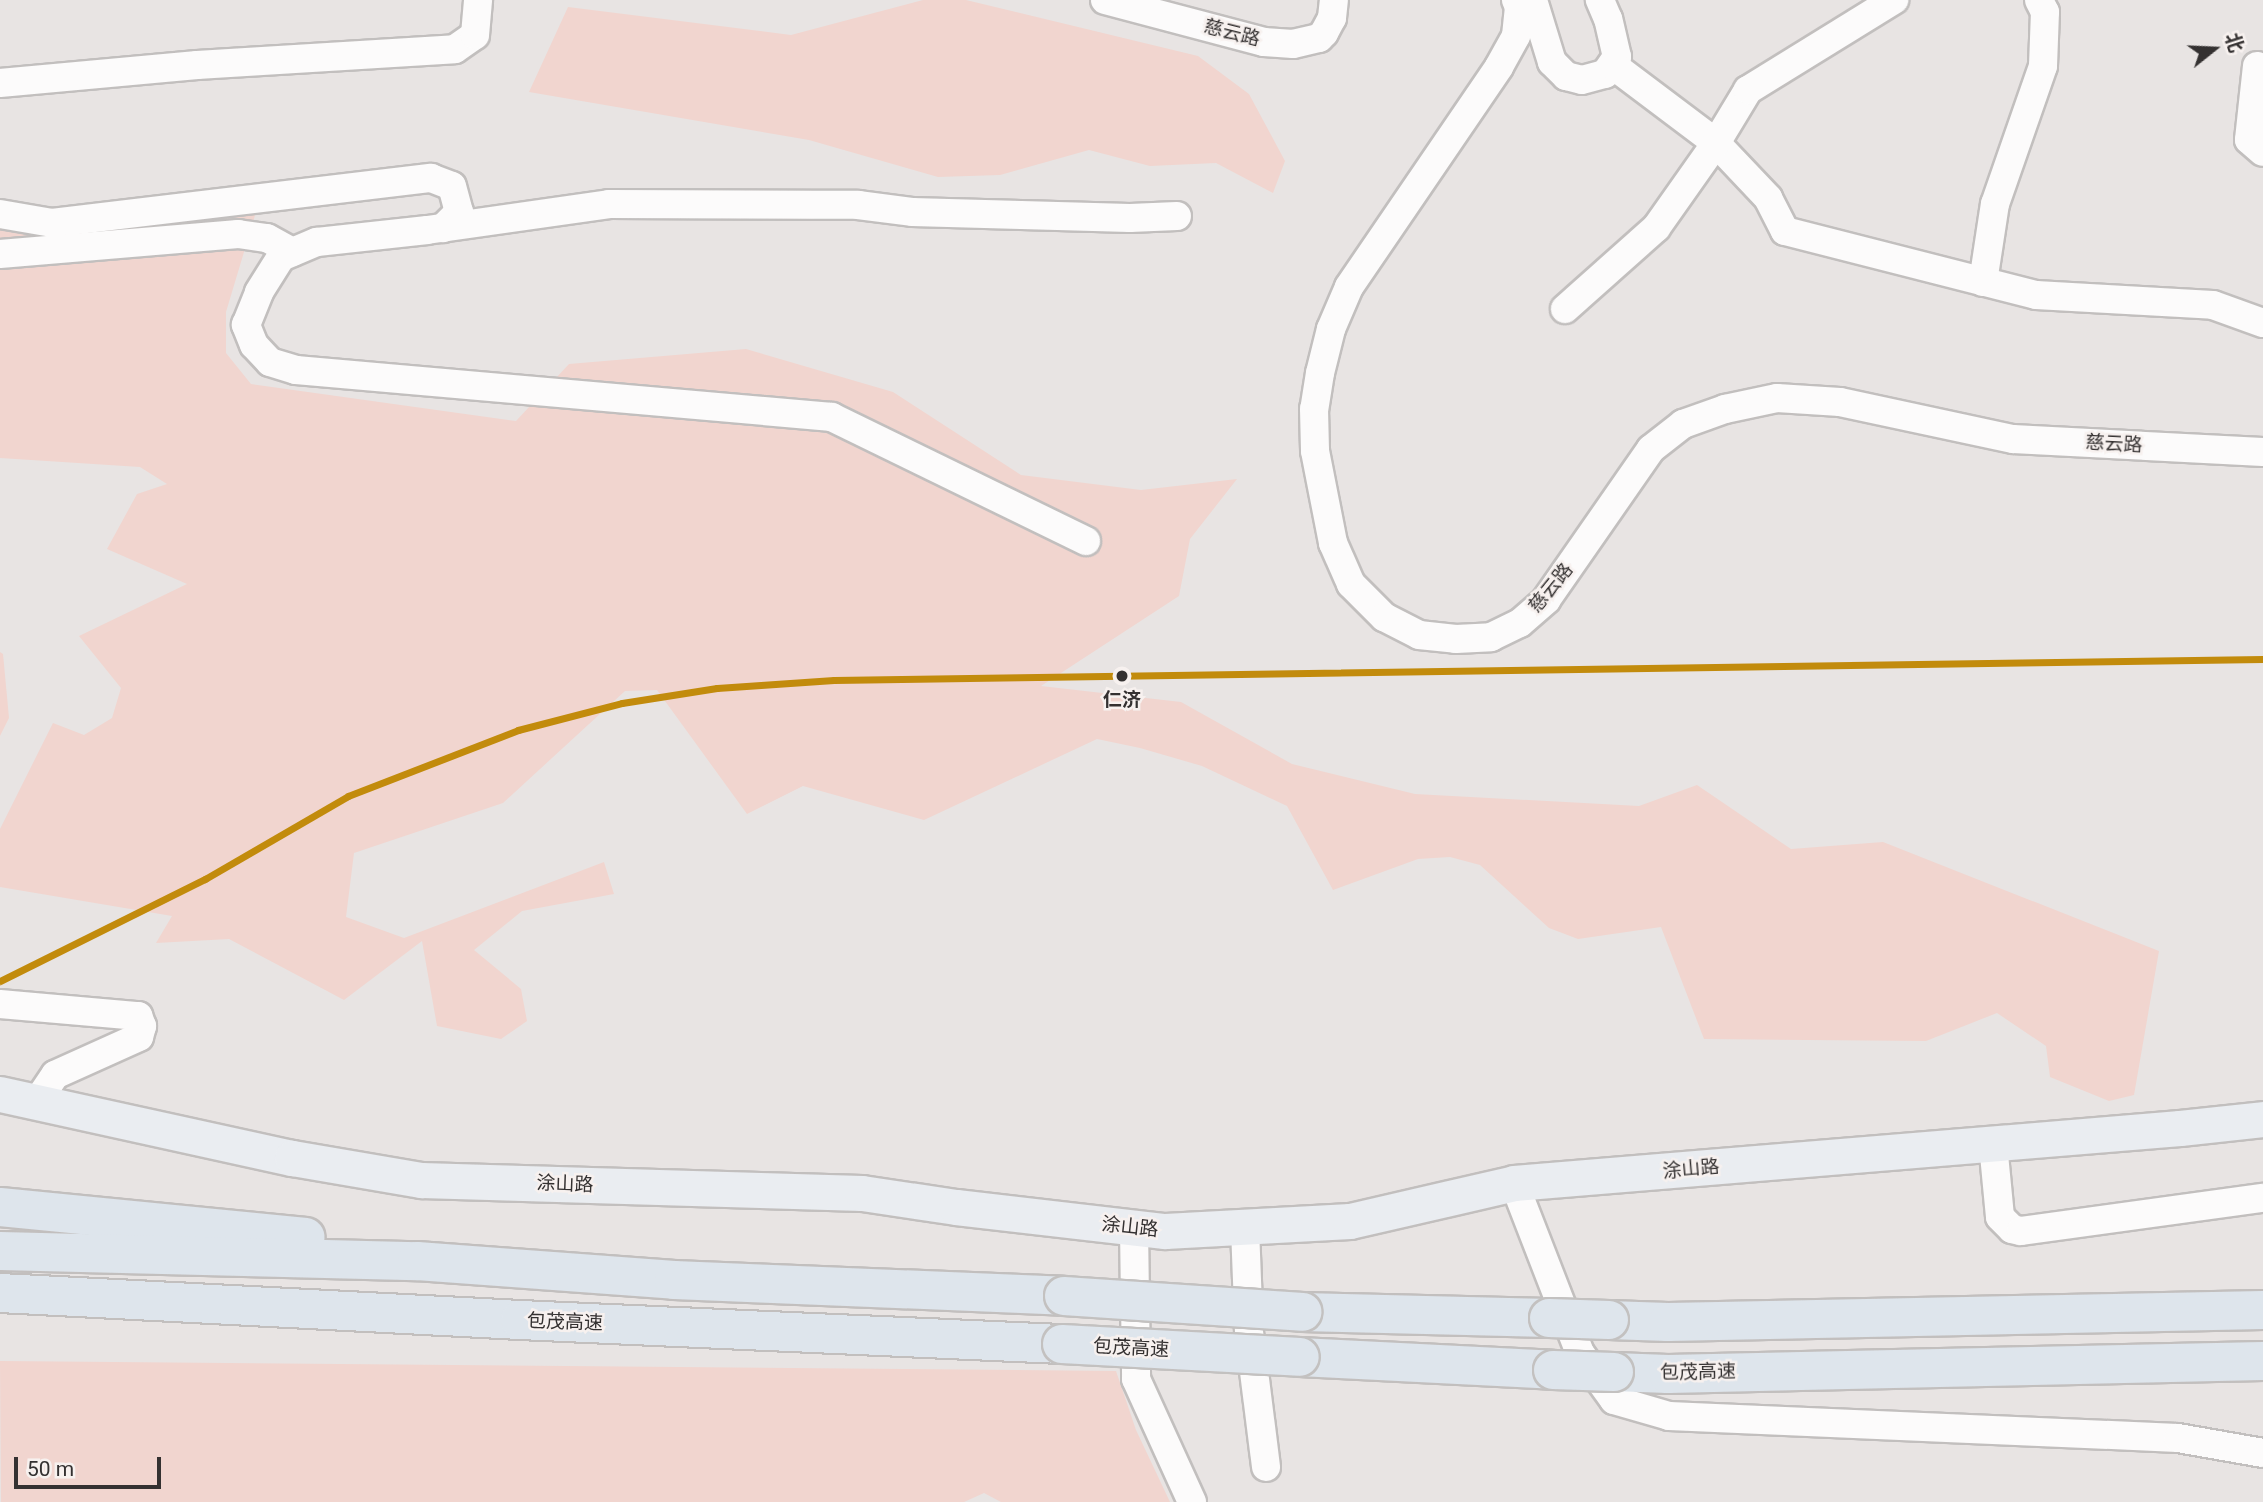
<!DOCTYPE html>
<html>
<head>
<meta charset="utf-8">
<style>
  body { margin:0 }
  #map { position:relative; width:2263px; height:1502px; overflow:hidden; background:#e8e4e3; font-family:Roboto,"Noto Sans SC",sans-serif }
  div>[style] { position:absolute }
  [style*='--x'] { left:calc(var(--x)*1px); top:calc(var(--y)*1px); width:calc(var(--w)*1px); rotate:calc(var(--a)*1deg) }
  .green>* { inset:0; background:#f1d5cf }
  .roads { filter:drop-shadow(2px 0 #c2bfbe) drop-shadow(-2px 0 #c2bfbe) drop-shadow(0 2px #c2bfbe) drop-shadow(0 -2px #c2bfbe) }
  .minor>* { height:28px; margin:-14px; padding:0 14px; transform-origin:14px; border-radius:14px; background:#fcfbfb }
  .major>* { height:35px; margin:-17.5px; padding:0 17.5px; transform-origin:17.5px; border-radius:17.5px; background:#eaedf1 }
  .highway>* { height:38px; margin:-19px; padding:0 19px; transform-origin:19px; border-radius:19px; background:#dee5ec }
  .bridges { filter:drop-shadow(2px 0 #c3c1c0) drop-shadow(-2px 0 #c3c1c0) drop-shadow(0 2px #c3c1c0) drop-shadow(0 -2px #c3c1c0) }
  .highway-bridge>* { height:38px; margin:-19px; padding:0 19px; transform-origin:19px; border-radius:19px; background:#dee5ec }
  .metro-1>* { height:7px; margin:-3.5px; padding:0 3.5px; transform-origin:3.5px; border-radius:3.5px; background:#c28b0c }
  .dots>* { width:19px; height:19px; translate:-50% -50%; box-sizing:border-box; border:4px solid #f7f1ef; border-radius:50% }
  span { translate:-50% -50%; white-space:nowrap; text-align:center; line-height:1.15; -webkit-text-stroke:5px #f7f1ef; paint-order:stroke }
  .street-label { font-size:19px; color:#343131 }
  .stop-label { font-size:19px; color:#343131; font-weight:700 }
  .north { position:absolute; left:2179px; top:14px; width:70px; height:70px; -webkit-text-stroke:5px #f7f1ef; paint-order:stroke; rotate:72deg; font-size:19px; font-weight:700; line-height:28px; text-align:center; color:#343131 }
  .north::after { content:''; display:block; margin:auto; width:24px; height:32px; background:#343131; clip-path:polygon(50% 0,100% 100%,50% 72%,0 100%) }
  .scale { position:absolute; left:14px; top:1457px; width:147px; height:32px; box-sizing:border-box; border:4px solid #343131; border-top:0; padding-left:9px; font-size:21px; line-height:24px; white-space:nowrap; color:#343131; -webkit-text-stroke:5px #f7f1ef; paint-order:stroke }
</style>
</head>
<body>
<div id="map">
  <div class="green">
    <div style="clip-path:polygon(923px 0,966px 0,1198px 56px,1249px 94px,1285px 161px,1273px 193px,1216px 163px,1150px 166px,1089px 150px,1000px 175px,938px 177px,809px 140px,529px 92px,568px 7px,791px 35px)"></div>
    <div style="clip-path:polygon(265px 182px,226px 312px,226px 353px,251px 384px,516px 421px,569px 364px,746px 349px,893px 392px,1021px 475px,1141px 490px,1237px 479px,1190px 539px,1179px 596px,1041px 686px,1181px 702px,1292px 764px,1415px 794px,1639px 806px,1697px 785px,1791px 849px,1883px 842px,2159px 951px,2134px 1095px,2109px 1101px,2050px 1077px,2046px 1046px,1997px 1013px,1926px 1041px,1704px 1039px,1661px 927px,1578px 939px,1549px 928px,1480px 865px,1450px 857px,1418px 859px,1333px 890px,1287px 806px,1202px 766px,1140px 748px,1097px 739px,924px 820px,803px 786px,747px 814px,657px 690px,625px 691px,503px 803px,354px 853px,346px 917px,404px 938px,604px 862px,614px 894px,522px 911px,474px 950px,521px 989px,527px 1021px,501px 1039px,437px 1026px,422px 941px,344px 1000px,229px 939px,156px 943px,172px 916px,0 887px,0 829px,53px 723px,84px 735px,112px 718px,121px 688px,79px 636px,187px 584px,107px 549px,137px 494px,167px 484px,140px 467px,0 458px,0 212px,32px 204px,80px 215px)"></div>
    <div style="clip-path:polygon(0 652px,3px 654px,9px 718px,0 736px)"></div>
    <div style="clip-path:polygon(0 1361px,1116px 1371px,1136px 1430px,1170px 1502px,1001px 1502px,984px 1493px,964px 1502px,1px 1502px)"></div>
  </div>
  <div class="roads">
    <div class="minor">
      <div style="--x:1105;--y:0;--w:164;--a:14.8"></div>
      <div style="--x:1264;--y:42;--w:29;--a:4"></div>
      <div style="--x:1293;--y:44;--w:27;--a:-13"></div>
      <div style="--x:1319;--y:38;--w:7;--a:-45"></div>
      <div style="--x:1324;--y:33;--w:17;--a:-62"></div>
      <div style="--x:1332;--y:18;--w:18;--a:-84"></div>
      <div style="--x:1516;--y:0;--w:8;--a:67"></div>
      <div style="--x:1519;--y:7;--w:29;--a:96"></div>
      <div style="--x:1516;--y:36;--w:35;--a:119"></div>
      <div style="--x:1499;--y:67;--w:266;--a:124.3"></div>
      <div style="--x:1349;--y:287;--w:46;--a:113.2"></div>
      <div style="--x:1331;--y:329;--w:45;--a:104"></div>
      <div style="--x:1320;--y:373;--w:36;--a:99"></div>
      <div style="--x:1314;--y:409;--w:42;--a:88.6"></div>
      <div style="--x:1315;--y:451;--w:94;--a:78.9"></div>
      <div style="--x:1333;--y:543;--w:45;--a:66.3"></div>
      <div style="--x:1351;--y:584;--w:47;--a:45"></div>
      <div style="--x:1384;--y:617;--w:39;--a:27"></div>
      <div style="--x:1419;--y:635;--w:37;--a:6"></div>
      <div style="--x:1456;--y:639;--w:35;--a:-3"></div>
      <div style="--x:1491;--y:637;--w:32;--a:-26"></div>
      <div style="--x:1520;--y:623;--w:35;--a:-41"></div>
      <div style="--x:1546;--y:600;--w:184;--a:-55.2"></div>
      <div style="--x:1651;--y:449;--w:41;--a:-38"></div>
      <div style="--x:1683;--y:424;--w:45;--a:-19.7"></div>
      <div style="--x:1725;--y:409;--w:53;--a:-11.9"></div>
      <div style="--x:1777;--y:398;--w:63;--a:3.6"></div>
      <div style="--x:1840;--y:402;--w:177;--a:12.1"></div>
      <div style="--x:2013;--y:439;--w:250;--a:3"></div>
      <div style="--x:1533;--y:0;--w:65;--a:73"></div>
      <div style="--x:1552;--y:62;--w:20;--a:45"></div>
      <div style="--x:1566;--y:76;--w:16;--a:14"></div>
      <div style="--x:1582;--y:80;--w:24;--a:-15"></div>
      <div style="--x:1605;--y:74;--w:21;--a:-55"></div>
      <div style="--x:1617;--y:57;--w:39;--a:-103"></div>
      <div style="--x:1608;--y:19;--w:21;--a:-113"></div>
      <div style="--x:1614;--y:66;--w:128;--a:37"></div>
      <div style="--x:1716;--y:143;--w:76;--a:46.6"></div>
      <div style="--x:1768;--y:198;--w:37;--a:63"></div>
      <div style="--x:1785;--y:231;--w:259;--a:14.3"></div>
      <div style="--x:2036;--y:295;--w:177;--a:3.2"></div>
      <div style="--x:2213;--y:305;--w:53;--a:19.8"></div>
      <div style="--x:2257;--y:66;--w:74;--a:96.2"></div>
      <div style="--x:2249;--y:140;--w:18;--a:41"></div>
      <div style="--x:0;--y:83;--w:198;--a:-5.2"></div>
      <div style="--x:197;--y:65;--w:258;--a:-3.5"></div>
      <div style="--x:455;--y:49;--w:24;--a:-35"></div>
      <div style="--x:475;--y:35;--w:35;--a:-85"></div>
      <div style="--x:0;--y:214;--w:53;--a:9.8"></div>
      <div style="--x:52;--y:223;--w:382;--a:-6.8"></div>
      <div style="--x:431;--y:178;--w:22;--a:21"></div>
      <div style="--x:452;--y:186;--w:27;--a:75"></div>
      <div style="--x:459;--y:212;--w:23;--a:135"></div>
      <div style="--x:0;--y:254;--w:239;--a:-4.8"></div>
      <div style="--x:238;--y:234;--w:29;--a:8"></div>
      <div style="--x:267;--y:238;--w:29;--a:29"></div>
      <div style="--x:1983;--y:282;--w:79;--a:-81.3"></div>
      <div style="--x:1995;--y:204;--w:146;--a:-70.8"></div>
      <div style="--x:2043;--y:66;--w:54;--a:-87.9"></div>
      <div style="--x:2045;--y:12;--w:13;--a:-117"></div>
      <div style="--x:1565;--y:309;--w:122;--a:-41.7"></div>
      <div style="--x:1656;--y:228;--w:104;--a:-54.8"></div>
      <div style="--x:1716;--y:143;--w:62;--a:-58.9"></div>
      <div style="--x:1748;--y:90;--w:172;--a:-31.7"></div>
      <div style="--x:1086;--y:541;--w:283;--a:-154"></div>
      <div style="--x:832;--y:417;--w:538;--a:-174.99"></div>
      <div style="--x:296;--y:370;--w:27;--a:-163"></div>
      <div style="--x:270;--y:362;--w:23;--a:-133"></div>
      <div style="--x:254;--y:345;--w:22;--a:-112"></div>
      <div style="--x:246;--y:325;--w:35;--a:-68"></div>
      <div style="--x:259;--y:292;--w:41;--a:-57.8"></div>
      <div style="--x:281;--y:257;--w:39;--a:-23"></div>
      <div style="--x:317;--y:242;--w:111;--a:-6.2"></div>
      <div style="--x:427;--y:230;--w:184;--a:-8.1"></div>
      <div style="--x:609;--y:204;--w:249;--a:0.2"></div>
      <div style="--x:858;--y:205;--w:54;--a:7.4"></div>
      <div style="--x:912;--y:212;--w:218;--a:1.6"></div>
      <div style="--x:1130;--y:218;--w:47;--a:-2.4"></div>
      <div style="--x:0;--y:1004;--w:139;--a:5"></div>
      <div style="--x:138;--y:1016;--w:11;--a:68"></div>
      <div style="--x:142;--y:1026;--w:11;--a:105"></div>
      <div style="--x:139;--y:1037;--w:92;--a:155.7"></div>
      <div style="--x:55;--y:1075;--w:32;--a:124"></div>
      <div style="--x:1993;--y:1144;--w:73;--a:84.5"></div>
      <div style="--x:2000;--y:1217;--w:17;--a:45"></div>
      <div style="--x:2012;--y:1229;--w:9;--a:13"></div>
      <div style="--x:2021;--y:1231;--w:244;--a:-7.8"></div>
      <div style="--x:1514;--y:1183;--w:182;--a:68.8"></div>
      <div style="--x:1580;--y:1353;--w:58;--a:54.1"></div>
      <div style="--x:1614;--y:1400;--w:57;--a:16.2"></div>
      <div style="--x:1669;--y:1416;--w:509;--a:2.47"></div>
      <div style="--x:2178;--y:1438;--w:86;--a:10"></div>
      <div style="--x:1134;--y:1228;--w:151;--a:89.2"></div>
      <div style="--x:1136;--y:1379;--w:135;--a:65.5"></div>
      <div style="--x:1245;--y:1228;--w:104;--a:87.8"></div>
      <div style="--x:1249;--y:1332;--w:136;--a:82.8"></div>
    </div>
    <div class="major">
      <div style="--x:0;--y:1094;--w:299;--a:12.4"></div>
      <div style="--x:292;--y:1158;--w:131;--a:9.7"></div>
      <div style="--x:421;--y:1180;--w:441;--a:1.7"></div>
      <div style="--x:862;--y:1193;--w:95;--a:8.5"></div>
      <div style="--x:956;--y:1207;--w:210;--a:6.6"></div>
      <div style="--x:1165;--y:1231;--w:185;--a:-3.1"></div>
      <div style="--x:1350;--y:1221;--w:168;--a:-13"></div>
      <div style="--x:1514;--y:1183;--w:668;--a:-4.72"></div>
      <div style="--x:2180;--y:1128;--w:83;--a:-6.2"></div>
    </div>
    <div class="highway">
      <div style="--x:0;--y:1207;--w:307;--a:5.6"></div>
      <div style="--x:0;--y:1251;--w:417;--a:1.4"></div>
      <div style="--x:417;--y:1261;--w:258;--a:4.2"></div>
      <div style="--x:674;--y:1280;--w:390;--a:2.3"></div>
      <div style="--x:0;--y:1293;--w:521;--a:2.97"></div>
      <div style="--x:520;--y:1320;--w:543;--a:2.54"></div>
      <div style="--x:1302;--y:1312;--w:247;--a:1.4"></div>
      <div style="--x:1609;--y:1320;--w:59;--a:1.9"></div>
      <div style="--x:1668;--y:1322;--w:595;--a:-1.16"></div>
      <div style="--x:1300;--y:1357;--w:253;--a:2.9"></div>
      <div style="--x:1614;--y:1372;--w:54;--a:2.1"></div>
      <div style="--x:1668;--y:1374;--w:595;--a:-1.25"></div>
    </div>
  </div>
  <div class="bridges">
    <div class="highway-bridge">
      <div style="--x:1064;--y:1296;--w:239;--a:3.8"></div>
      <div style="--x:1549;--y:1318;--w:60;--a:1.9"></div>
      <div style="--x:1062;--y:1344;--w:238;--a:3.1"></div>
      <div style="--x:1553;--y:1370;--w:61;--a:1.9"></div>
    </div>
  </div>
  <div class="metro-1">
    <div style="--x:0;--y:981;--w:229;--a:-26.5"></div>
    <div style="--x:205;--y:879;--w:165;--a:-30.1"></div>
    <div style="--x:348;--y:796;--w:182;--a:-21.2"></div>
    <div style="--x:518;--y:730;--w:107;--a:-14.6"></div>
    <div style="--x:622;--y:703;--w:96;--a:-9"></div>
    <div style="--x:717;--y:688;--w:117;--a:-3.9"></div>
    <div style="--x:834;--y:680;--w:1429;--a:-0.84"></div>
  </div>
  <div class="dots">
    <div style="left:1122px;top:676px;background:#343131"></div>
  </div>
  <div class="street-label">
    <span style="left:1232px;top:33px;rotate:14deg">慈云路</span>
    <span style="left:2114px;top:444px;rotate:3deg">慈云路</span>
    <span style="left:1551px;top:588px;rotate:-51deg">慈云路</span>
    <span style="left:1691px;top:1169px;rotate:-5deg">涂山路</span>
    <span style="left:565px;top:1184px;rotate:2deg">涂山路</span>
    <span style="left:1130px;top:1227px;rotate:6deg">涂山路</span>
    <span style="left:565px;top:1322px;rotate:2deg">包茂高速</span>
    <span style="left:1131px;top:1348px;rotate:3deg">包茂高速</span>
    <span style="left:1698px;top:1372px;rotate:-1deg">包茂高速</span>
  </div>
  <div class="stop-label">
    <span style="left:1122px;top:700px">仁济</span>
  </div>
  <div class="north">北</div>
  <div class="scale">50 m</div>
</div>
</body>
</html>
